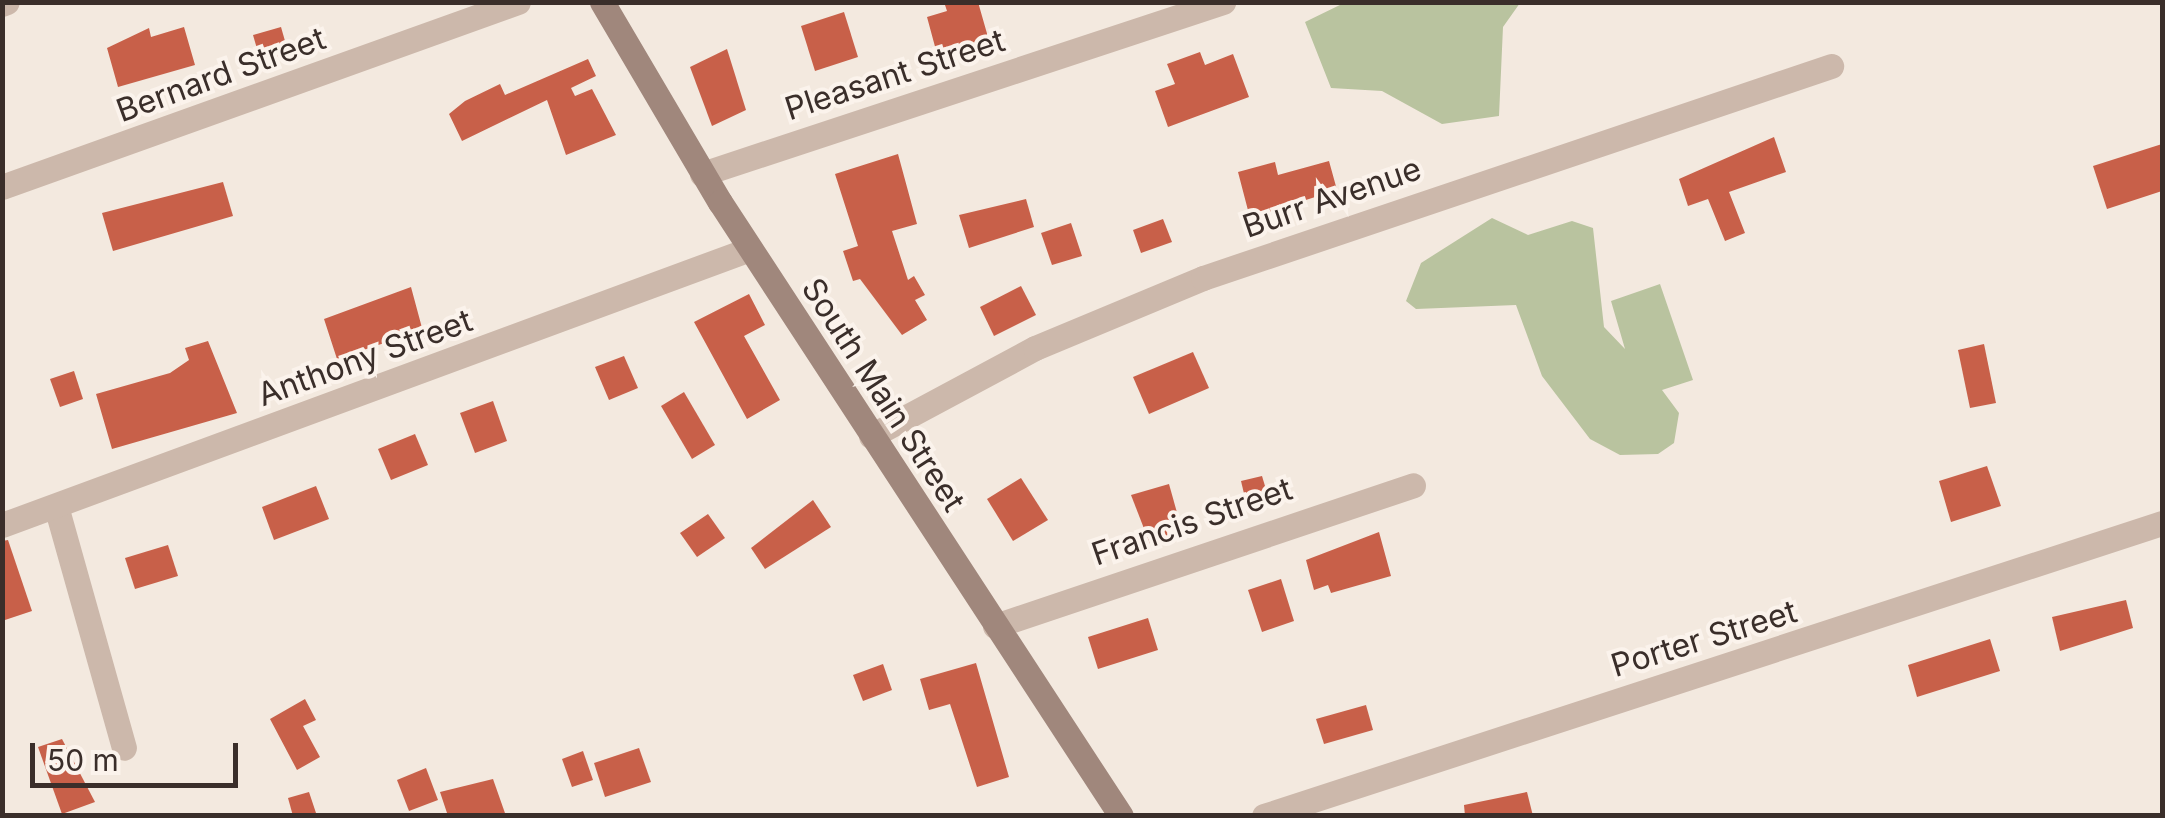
<!DOCTYPE html>
<html>
<head>
<meta charset="utf-8">
<style>
  body { margin:0 }
  #map { position:relative; width:2165px; height:818px; overflow:hidden; background:#f3e9df; font-family:Inter,sans-serif }
  div>[style] { position:absolute }
  [style*='--x'] { left:calc(var(--x)*1px); top:calc(var(--y)*1px); width:calc(var(--w)*1px); rotate:calc(var(--a)*1deg) }
  .green>* { inset:0; background:#b9c39f }
  .building>* { inset:0; background:#c86049 }
  .minor>* { height:25px; margin:-12.5px; padding:0 12.5px; transform-origin:12.5px; border-radius:12.5px; background:#ccb8ab }
  .secondary>* { height:25px; margin:-12.5px; padding:0 12.5px; transform-origin:12.5px; border-radius:12.5px; background:#a0877c }
  span { translate:-50% -50%; white-space:nowrap; text-align:center; line-height:1.15; -webkit-text-stroke:8px #fbf3ec; paint-order:stroke }
  .street-label { font-size:32px; color:#3a2e2a }
  .frame { position:absolute; inset:0; border:5px solid #3a2e2a; pointer-events:none }
  .scale { position:absolute; left:30px; top:743px; width:208px; height:45px; box-sizing:border-box; border:5px solid #3a2e2a; border-top:0; padding-left:12px; font-size:30px; line-height:35px; white-space:nowrap; color:#3a2e2a; -webkit-text-stroke:8px #fbf3ec; paint-order:stroke }
</style>
</head>
<body>
<div id="map">
  <div class="green">
    <div style="clip-path:polygon(1344px 3px,1520px 3px,1503px 27px,1499px 116px,1442px 124px,1382px 91px,1331px 88px,1305px 22px)"></div>
    <div style="clip-path:polygon(1492px 218px,1528px 235px,1572px 221px,1593px 228px,1604px 327px,1625px 349px,1611px 301px,1660px 284px,1693px 380px,1662px 390px,1679px 413px,1674px 443px,1658px 454px,1620px 455px,1590px 439px,1542px 376px,1516px 305px,1416px 309px,1406px 301px,1421px 263px)"></div>
  </div>
  <div class="building">
    <div style="clip-path:polygon(944px 2px,978px 2px,990px 44px,937px 54px,927px 17px,947px 11px)"></div>
    <div style="clip-path:polygon(844px 12px,858px 57px,815px 71px,801px 26px)"></div>
    <div style="clip-path:polygon(184px 27px,195px 65px,118px 87px,107px 48px,149px 28px,151px 37px)"></div>
    <div style="clip-path:polygon(281px 27px,289px 55px,261px 62px,253px 35px)"></div>
    <div style="clip-path:polygon(727px 49px,746px 110px,712px 126px,690px 67px)"></div>
    <div style="clip-path:polygon(1200px 52px,1205px 65px,1233px 54px,1249px 97px,1168px 127px,1155px 91px,1175px 84px,1167px 64px)"></div>
    <div style="clip-path:polygon(588px 59px,596px 76px,571px 88px,575px 96px,592px 89px,616px 135px,566px 155px,547px 100px,462px 141px,449px 114px,465px 101px,500px 84px,505px 95px)"></div>
    <div style="clip-path:polygon(1774px 137px,1786px 172px,1729px 192px,1745px 233px,1725px 241px,1708px 199px,1688px 206px,1679px 179px)"></div>
    <div style="clip-path:polygon(2162px 144px,2162px 191px,2107px 209px,2093px 166px)"></div>
    <div style="clip-path:polygon(898px 154px,917px 224px,892px 231px,908px 280px,914px 276px,925px 295px,915px 300px,927px 320px,902px 335px,860px 279px,853px 281px,843px 251px,858px 246px,835px 174px)"></div>
    <div style="clip-path:polygon(1329px 161px,1337px 190px,1250px 218px,1238px 172px,1275px 162px,1278px 175px)"></div>
    <div style="clip-path:polygon(223px 182px,233px 216px,113px 251px,102px 213px)"></div>
    <div style="clip-path:polygon(1026px 199px,1034px 227px,969px 248px,959px 215px)"></div>
    <div style="clip-path:polygon(1163px 219px,1172px 242px,1141px 253px,1133px 230px)"></div>
    <div style="clip-path:polygon(1071px 223px,1082px 256px,1052px 265px,1041px 233px)"></div>
    <div style="clip-path:polygon(1021px 286px,1036px 315px,994px 336px,980px 307px)"></div>
    <div style="clip-path:polygon(411px 287px,425px 339px,398px 347px,396px 339px,337px 359px,324px 319px)"></div>
    <div style="clip-path:polygon(749px 294px,765px 325px,744px 336px,780px 400px,747px 419px,694px 322px)"></div>
    <div style="clip-path:polygon(208px 341px,237px 413px,112px 449px,96px 394px,170px 373px,189px 360px,185px 348px)"></div>
    <div style="clip-path:polygon(1984px 344px,1996px 403px,1970px 408px,1958px 350px)"></div>
    <div style="clip-path:polygon(1193px 352px,1209px 388px,1149px 414px,1133px 377px)"></div>
    <div style="clip-path:polygon(624px 356px,638px 388px,609px 400px,595px 367px)"></div>
    <div style="clip-path:polygon(74px 371px,83px 399px,60px 407px,50px 379px)"></div>
    <div style="clip-path:polygon(684px 392px,715px 445px,692px 459px,661px 406px)"></div>
    <div style="clip-path:polygon(493px 401px,507px 441px,475px 453px,460px 413px)"></div>
    <div style="clip-path:polygon(415px 434px,428px 465px,391px 480px,378px 449px)"></div>
    <div style="clip-path:polygon(1987px 466px,2001px 506px,1951px 522px,1939px 481px)"></div>
    <div style="clip-path:polygon(1262px 476px,1268px 496px,1246px 502px,1241px 481px)"></div>
    <div style="clip-path:polygon(1021px 478px,1048px 520px,1013px 541px,987px 499px)"></div>
    <div style="clip-path:polygon(1169px 484px,1183px 534px,1150px 544px,1131px 495px)"></div>
    <div style="clip-path:polygon(316px 486px,329px 519px,274px 540px,262px 507px)"></div>
    <div style="clip-path:polygon(813px 500px,831px 527px,765px 569px,751px 548px)"></div>
    <div style="clip-path:polygon(708px 514px,725px 538px,697px 557px,680px 533px)"></div>
    <div style="clip-path:polygon(1379px 532px,1391px 576px,1331px 593px,1328px 585px,1314px 590px,1306px 560px)"></div>
    <div style="clip-path:polygon(8px 540px,32px 611px,2px 621px,2px 541px)"></div>
    <div style="clip-path:polygon(168px 545px,178px 576px,135px 589px,125px 558px)"></div>
    <div style="clip-path:polygon(1281px 579px,1294px 621px,1262px 632px,1248px 590px)"></div>
    <div style="clip-path:polygon(2126px 600px,2133px 628px,2060px 651px,2052px 617px)"></div>
    <div style="clip-path:polygon(1148px 618px,1158px 650px,1098px 669px,1088px 637px)"></div>
    <div style="clip-path:polygon(1990px 639px,2000px 671px,1917px 697px,1908px 665px)"></div>
    <div style="clip-path:polygon(976px 663px,1009px 777px,977px 787px,950px 704px,929px 710px,920px 679px)"></div>
    <div style="clip-path:polygon(883px 664px,892px 690px,863px 701px,853px 675px)"></div>
    <div style="clip-path:polygon(305px 699px,316px 720px,303px 726px,320px 757px,297px 770px,270px 719px)"></div>
    <div style="clip-path:polygon(1366px 705px,1373px 730px,1324px 744px,1316px 719px)"></div>
    <div style="clip-path:polygon(62px 739px,95px 802px,62px 814px,38px 747px)"></div>
    <div style="clip-path:polygon(639px 748px,651px 782px,605px 797px,594px 763px)"></div>
    <div style="clip-path:polygon(583px 751px,593px 780px,572px 787px,562px 759px)"></div>
    <div style="clip-path:polygon(426px 768px,438px 800px,409px 811px,397px 780px)"></div>
    <div style="clip-path:polygon(493px 779px,506px 816px,448px 816px,440px 792px)"></div>
    <div style="clip-path:polygon(309px 792px,317px 816px,293px 816px,288px 798px)"></div>
    <div style="clip-path:polygon(1527px 792px,1533px 816px,1465px 816px,1464px 805px)"></div>
  </div>
  <div class="minor">
    <div style="--x:2;--y:4;--w:5;--a:-22"></div>
    <div style="--x:702;--y:174;--w:549;--a:-18.27"></div>
    <div style="--x:2;--y:187;--w:548;--a:-19.72"></div>
    <div style="--x:871;--y:436;--w:186;--a:-28.2"></div>
    <div style="--x:1035;--y:348;--w:182;--a:-22.6"></div>
    <div style="--x:1203;--y:278;--w:663;--a:-18.65"></div>
    <div style="--x:56;--y:506;--w:251;--a:74.3"></div>
    <div style="--x:2;--y:525;--w:797;--a:-20.25"></div>
    <div style="--x:995;--y:626;--w:441;--a:-18.6"></div>
    <div style="--x:1264;--y:816;--w:945;--a:-18.07"></div>
  </div>
  <div class="secondary">
    <div style="--x:602;--y:2;--w:232;--a:59.5"></div>
    <div style="--x:720;--y:202;--w:733;--a:56.85"></div>
  </div>
  <div class="street-label">
    <span style="left:221px;top:75px;rotate:-20deg">Bernard Street</span>
    <span style="left:895px;top:75px;rotate:-18deg">Pleasant Street</span>
    <span style="left:1332px;top:198px;rotate:-19deg">Burr Avenue</span>
    <span style="left:365px;top:358px;rotate:-20deg">Anthony Street</span>
    <span style="left:883px;top:395px;rotate:57deg">South Main Street</span>
    <span style="left:1192px;top:522px;rotate:-19deg">Francis Street</span>
    <span style="left:1704px;top:639px;rotate:-17deg">Porter Street</span>
  </div>
  <div class="frame"></div>
  <div class="scale">50 m</div>
</div>
</body>
</html>
